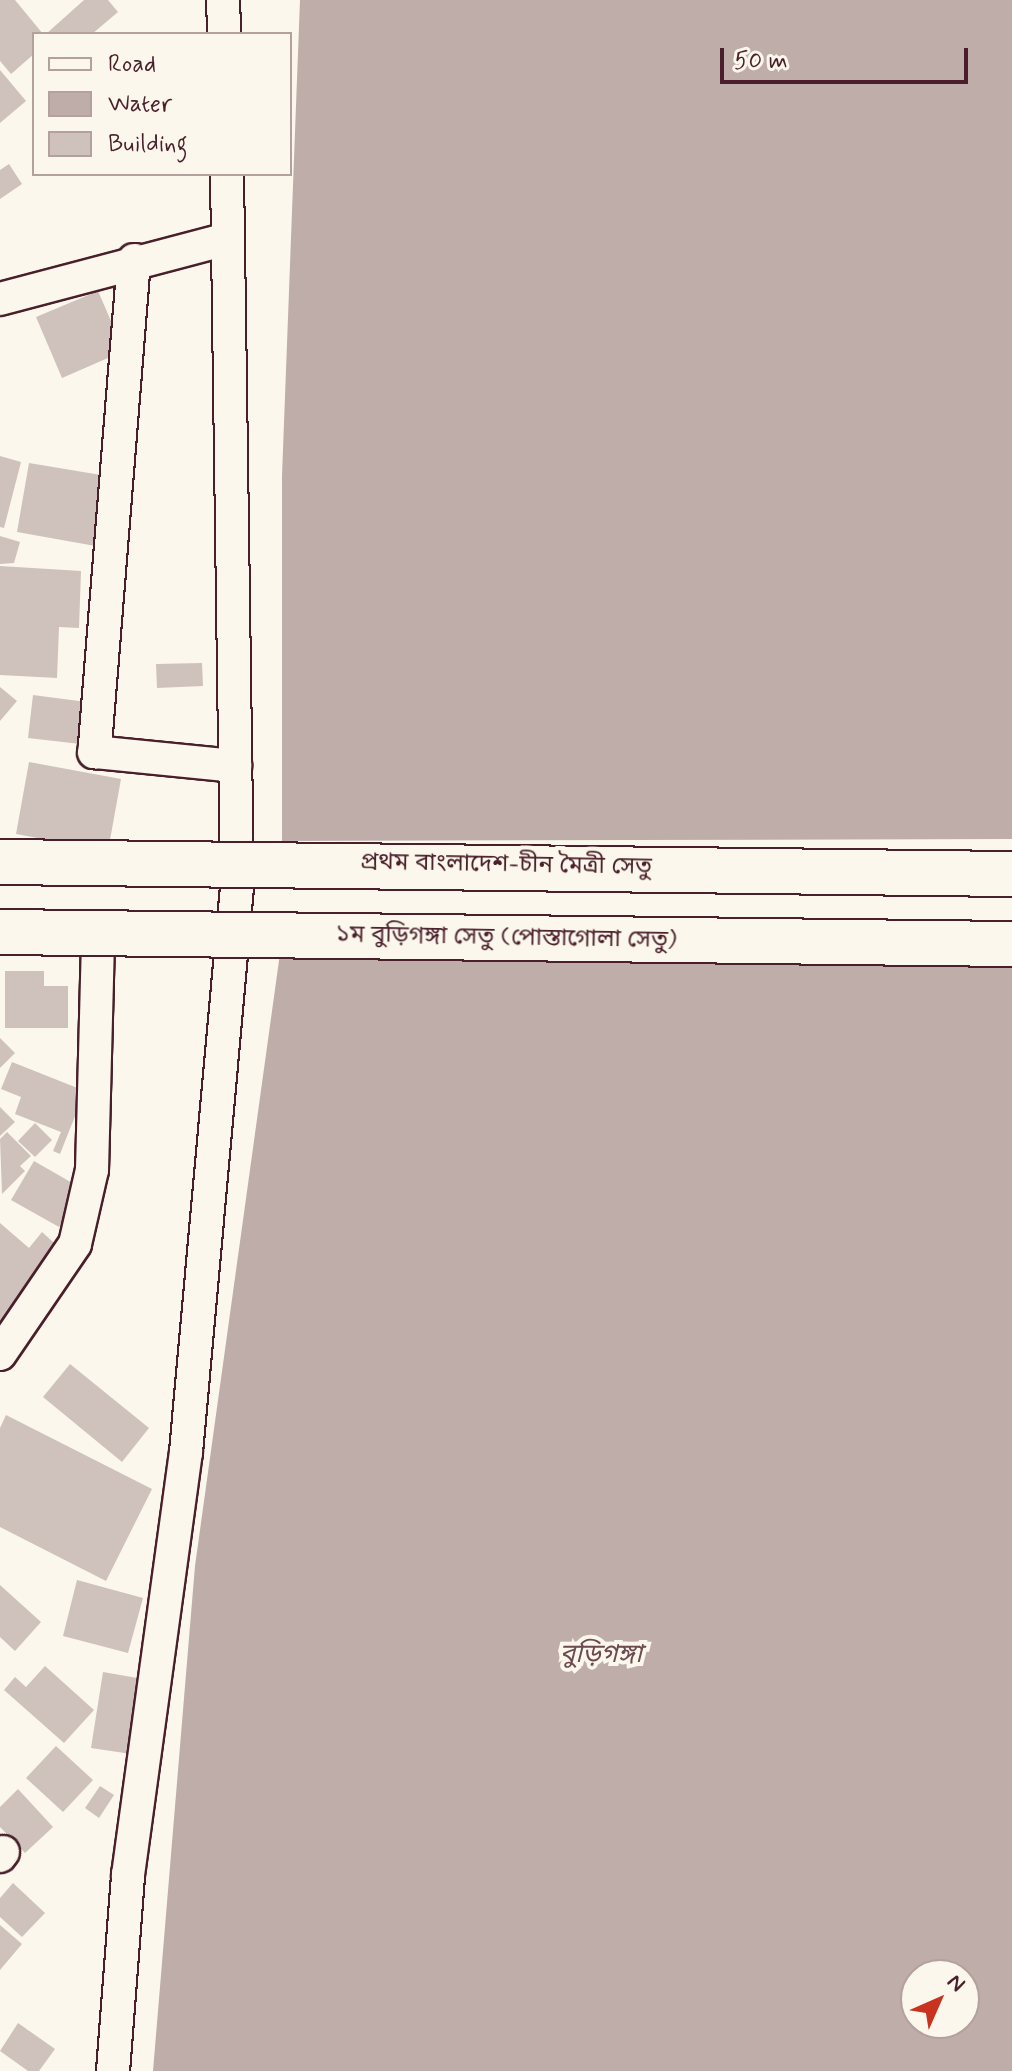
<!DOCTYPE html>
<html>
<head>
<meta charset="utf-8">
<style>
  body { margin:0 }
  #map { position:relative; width:1012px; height:2071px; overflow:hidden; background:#fbf7ec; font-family:Mynerve,"Noto Sans Bengali",sans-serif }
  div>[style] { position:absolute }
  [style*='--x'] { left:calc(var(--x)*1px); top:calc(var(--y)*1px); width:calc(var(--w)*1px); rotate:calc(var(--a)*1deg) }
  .water>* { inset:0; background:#bfadaa }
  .pier>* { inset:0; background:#fbf7ec }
  .building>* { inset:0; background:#cfc2bc }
  .roads { filter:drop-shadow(2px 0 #4a1f2b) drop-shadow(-2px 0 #4a1f2b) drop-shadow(0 2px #4a1f2b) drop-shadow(0 -2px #4a1f2b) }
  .minor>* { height:32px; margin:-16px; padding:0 16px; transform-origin:16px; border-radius:16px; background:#fbf7ec }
  .bridges { filter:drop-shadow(2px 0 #4a1f2b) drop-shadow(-2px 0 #4a1f2b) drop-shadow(0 2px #4a1f2b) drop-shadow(0 -2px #4a1f2b) }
  .motorway-bridge>* { height:44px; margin:-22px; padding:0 22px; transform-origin:22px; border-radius:22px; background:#fbf7ec }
  span { translate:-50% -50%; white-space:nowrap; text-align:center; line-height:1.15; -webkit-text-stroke:8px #fbf7ec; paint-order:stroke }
  .street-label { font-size:24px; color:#4a1f2b }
  .water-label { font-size:26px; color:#6d4a51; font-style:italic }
  .legend { position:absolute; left:32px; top:32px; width:260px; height:144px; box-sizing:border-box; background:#fbf7ec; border:2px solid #b4a19f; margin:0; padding:10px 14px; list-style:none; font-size:24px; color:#4a1f2b }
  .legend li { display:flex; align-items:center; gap:16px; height:40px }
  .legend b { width:40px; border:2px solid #b4a19f }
  .north { position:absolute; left:900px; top:1959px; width:80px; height:80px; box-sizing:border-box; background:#fbf7ec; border:2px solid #b4a19f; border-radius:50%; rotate:45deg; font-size:22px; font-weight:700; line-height:32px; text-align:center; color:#4a1f2b }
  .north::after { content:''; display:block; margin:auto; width:28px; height:36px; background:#c8321e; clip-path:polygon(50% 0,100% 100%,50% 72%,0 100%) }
  .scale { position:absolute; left:720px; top:48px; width:248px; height:36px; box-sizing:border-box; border:4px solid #4a1f2b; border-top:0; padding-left:10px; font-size:24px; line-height:28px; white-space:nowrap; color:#4a1f2b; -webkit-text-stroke:6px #fbf7ec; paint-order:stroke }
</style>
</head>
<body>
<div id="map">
  <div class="water">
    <div style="clip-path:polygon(evenodd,300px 0,1012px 0,1012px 2071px,153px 2071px,195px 1566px,282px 939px,282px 476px,300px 0,916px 1975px,964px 1975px,964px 2023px,916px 2023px,916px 1975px)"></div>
  </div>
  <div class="pier">
    <div style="clip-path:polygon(1012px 839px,1012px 938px,278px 924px,278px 841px)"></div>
  </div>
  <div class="building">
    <div style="clip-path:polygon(0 0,15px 0,43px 34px,34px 34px,34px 54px,11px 74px,0 61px)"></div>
    <div style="clip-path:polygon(84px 0,108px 0,118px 12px,92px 34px,46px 34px)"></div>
    <div style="clip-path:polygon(0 70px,26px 101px,0 123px)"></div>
    <div style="clip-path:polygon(9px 164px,22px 184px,0 199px,0 170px)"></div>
    <div style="clip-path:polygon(98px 291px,124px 351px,62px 378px,36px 317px)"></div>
    <div style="clip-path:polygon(0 456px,21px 462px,4px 528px,0 527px)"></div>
    <div style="clip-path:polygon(29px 463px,113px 477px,101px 547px,17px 532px)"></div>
    <div style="clip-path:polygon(0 536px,20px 542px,14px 563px,0 564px)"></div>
    <div style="clip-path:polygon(0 566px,81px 571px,79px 628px,59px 627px,57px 678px,0 675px)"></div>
    <div style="clip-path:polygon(202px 663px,203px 686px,157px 688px,156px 664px)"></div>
    <div style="clip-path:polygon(0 687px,17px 701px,0 721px)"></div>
    <div style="clip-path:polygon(33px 695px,94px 703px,89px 745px,28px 738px)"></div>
    <div style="clip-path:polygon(29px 762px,121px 779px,108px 851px,16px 834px)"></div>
    <div style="clip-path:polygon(5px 971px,44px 971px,44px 986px,68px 986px,68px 1028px,5px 1028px)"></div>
    <div style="clip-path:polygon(0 1038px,15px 1053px,0 1068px)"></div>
    <div style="clip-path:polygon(12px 1062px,85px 1091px,60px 1154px,53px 1151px,61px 1132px,15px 1114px,21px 1097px,1px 1089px)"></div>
    <div style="clip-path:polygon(0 1107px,15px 1122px,0 1136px)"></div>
    <div style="clip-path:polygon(35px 1123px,52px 1140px,35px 1157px,18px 1141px)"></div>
    <div style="clip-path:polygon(7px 1132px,31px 1156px,20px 1166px,25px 1171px,2px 1194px,0 1139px)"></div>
    <div style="clip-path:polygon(34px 1161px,81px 1188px,59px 1227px,11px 1200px)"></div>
    <div style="clip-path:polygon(0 1223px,29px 1248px,42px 1232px,62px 1250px,0 1321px)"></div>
    <div style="clip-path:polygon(70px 1364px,149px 1428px,122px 1462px,43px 1397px)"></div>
    <div style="clip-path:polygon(6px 1415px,152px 1489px,106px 1581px,0 1527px,0 1428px)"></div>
    <div style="clip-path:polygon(77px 1580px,143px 1598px,128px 1653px,63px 1636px)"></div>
    <div style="clip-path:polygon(0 1585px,41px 1622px,15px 1651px,0 1637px)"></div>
    <div style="clip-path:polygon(45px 1666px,94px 1710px,64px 1743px,4px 1690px,15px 1677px,26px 1687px)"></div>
    <div style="clip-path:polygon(103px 1672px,143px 1679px,131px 1754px,91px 1748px)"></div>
    <div style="clip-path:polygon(56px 1746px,93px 1780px,63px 1812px,26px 1778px)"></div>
    <div style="clip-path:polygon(100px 1786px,114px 1795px,99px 1818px,85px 1808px)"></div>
    <div style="clip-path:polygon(18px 1789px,53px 1827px,25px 1853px,0 1827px,0 1807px)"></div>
    <div style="clip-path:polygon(13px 1883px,45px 1913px,22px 1937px,0 1917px,0 1898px)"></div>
    <div style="clip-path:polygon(0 1925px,22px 1944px,0 1970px)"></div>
    <div style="clip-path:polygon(18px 2023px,55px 2049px,39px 2071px,28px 2071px,0 2051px)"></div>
  </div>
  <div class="roads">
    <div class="minor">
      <div style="--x:223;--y:0;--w:34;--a:88"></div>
      <div style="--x:134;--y:260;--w:494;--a:94.6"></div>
      <div style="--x:94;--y:752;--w:142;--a:5.7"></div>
      <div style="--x:0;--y:299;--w:235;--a:-14.8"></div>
      <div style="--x:0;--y:1354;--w:133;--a:-55.7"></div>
      <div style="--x:75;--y:1244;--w:76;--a:-77.1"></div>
      <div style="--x:92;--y:1170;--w:237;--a:-88.5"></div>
      <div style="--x:0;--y:1856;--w:5;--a:-53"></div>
      <div style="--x:113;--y:2071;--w:197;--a:-85.6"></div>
      <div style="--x:128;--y:1875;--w:427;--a:-82.2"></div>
      <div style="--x:186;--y:1452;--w:567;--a:-84.84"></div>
      <div style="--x:237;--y:887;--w:713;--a:-90.8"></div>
    </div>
  </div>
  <div class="bridges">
    <div class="motorway-bridge">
      <div style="--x:0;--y:862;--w:1012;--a:0.68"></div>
      <div style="--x:0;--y:932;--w:1012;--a:0.68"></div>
    </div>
  </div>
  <div class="street-label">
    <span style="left:506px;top:865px;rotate:1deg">প্রথম বাংলাদেশ-চীন মৈত্রী সেতু</span>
    <span style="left:506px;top:938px;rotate:1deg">১ম বুড়িগঙ্গা সেতু (পোস্তাগোলা সেতু)</span>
  </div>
  <div class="water-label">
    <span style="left:601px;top:1656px">বুড়িগঙ্গা</span>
  </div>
  <ul class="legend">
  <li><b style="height:10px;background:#fbf7ec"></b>Road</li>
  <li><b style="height:22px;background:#bfadaa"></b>Water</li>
  <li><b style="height:22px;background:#cfc2bc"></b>Building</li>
  </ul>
  <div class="north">N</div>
  <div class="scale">50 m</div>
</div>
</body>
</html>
